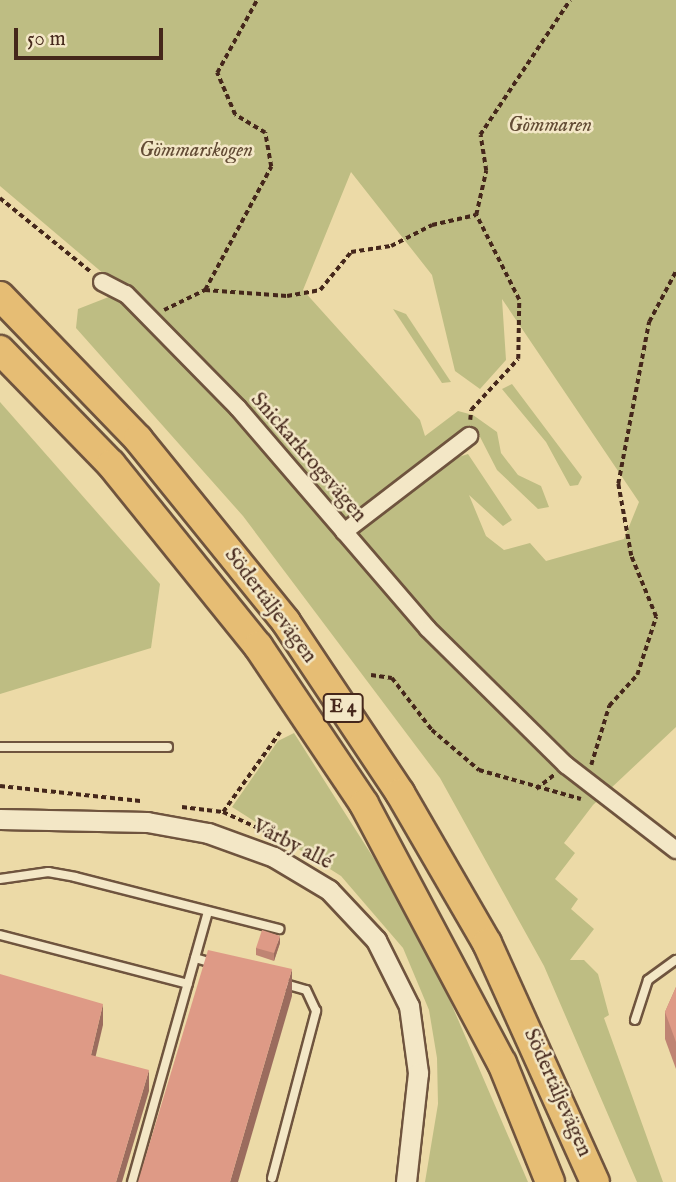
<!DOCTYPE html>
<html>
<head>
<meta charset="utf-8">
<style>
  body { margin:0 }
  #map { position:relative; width:676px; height:1182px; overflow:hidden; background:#ecdaa7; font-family:"IM FELL English",serif }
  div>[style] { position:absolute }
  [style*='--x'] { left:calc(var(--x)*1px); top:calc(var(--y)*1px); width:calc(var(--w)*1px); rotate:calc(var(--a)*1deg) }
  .green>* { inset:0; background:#bebd83 }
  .path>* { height:3.5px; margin-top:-1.75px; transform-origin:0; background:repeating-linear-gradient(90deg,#45271b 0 5px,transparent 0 8.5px) }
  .roads { filter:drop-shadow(2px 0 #6f543e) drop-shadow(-2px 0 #6f543e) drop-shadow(0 2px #6f543e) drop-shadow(0 -2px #6f543e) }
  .service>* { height:8px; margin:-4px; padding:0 4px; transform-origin:4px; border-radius:4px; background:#f3e7c6 }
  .minor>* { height:16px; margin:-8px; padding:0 8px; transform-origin:8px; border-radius:8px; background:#f3e7c6 }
  .tertiary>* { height:19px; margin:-9.5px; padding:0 9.5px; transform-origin:9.5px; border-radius:9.5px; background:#f3e7c6 }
  .motorway>* { height:28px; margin:-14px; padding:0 14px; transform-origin:14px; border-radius:14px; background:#e6bd74 }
  .wall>* { inset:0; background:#bf8473 }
  .shaded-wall>* { inset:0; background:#9b6c5e }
  .building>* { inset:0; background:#de9a86 }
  span { translate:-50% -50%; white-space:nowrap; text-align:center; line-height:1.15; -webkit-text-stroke:5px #f3e7c6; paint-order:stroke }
  .shield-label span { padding:2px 5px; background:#f3e7c6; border:2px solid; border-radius:5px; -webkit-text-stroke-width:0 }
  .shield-label { font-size:19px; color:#45271b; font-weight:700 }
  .park-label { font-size:21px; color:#634c35; font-style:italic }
  .street-label { font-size:21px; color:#45271b }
  .scale { position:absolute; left:14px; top:28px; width:149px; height:32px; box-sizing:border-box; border:4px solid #45271b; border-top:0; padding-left:9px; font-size:21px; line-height:24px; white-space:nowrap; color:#45271b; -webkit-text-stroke:5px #f3e7c6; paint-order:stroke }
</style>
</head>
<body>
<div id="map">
  <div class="green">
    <div style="clip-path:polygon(evenodd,0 0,676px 0,676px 727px,593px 805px,564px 843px,575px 853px,555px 879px,578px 899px,571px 909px,594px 929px,570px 960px,584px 960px,598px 974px,609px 1015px,604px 1018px,663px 1182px,637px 1182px,544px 966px,440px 778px,243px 516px,76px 328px,78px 309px,124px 291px,0 186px,0 0,351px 172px,432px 275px,455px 371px,480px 389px,506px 360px,502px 299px,639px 502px,624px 539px,546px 561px,530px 543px,504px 550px,486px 536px,469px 495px,503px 526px,512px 520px,468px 454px,446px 461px,434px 450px,464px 428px,478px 433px,497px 470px,538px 509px,549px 507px,541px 486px,518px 475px,501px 453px,497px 432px,473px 415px,458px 411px,425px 436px,420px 420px,303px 290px,351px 172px)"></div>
    <div style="clip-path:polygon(393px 309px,406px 314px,451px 382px,442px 383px)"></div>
    <div style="clip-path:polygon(512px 384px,582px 477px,578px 485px,570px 486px,546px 442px,502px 389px)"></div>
    <div style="clip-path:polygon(0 402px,160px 584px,151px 648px,0 694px)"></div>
    <div style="clip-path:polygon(294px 733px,385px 876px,447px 994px,528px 1182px,425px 1182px,438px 1104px,437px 1058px,429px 1010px,403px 948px,341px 876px,232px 807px,278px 741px)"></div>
  </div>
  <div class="path">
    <div style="--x:0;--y:198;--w:117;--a:39.1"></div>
    <div style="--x:205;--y:290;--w:140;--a:-61.8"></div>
    <div style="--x:271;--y:167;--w:35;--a:-100"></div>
    <div style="--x:265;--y:133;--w:35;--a:-149"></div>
    <div style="--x:235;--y:115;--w:46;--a:-113.2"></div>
    <div style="--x:217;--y:73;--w:83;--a:-61.3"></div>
    <div style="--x:164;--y:310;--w:46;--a:-26"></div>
    <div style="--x:205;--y:290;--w:82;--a:4.2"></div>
    <div style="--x:287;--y:296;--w:34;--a:-10"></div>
    <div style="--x:320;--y:290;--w:49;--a:-50.8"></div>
    <div style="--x:351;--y:252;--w:40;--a:-8.5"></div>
    <div style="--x:391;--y:246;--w:46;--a:-27.1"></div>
    <div style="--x:432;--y:225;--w:45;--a:-12.8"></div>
    <div style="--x:476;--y:215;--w:45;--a:-77.2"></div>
    <div style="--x:486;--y:171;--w:36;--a:-99"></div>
    <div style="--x:480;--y:135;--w:162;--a:-56.3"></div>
    <div style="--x:470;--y:420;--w:10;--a:-84"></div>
    <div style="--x:471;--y:410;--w:69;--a:-47.3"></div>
    <div style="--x:518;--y:359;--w:59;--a:-89"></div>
    <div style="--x:519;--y:300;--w:95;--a:-116.8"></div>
    <div style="--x:371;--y:675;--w:21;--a:8"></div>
    <div style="--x:392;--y:678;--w:66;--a:52.4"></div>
    <div style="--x:432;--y:730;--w:62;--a:40.4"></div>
    <div style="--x:479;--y:770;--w:106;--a:15.9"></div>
    <div style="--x:591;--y:765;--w:62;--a:-73"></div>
    <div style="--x:609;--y:706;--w:42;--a:-47.9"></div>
    <div style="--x:637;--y:675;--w:61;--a:-71.9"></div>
    <div style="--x:656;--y:617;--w:66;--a:-112.3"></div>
    <div style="--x:631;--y:556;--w:73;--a:-100.2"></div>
    <div style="--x:618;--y:484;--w:165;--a:-79.2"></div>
    <div style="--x:649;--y:322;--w:58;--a:-62.1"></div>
    <div style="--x:0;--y:786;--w:141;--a:6.1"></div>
    <div style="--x:536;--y:789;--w:23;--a:-38"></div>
    <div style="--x:182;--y:807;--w:41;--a:7"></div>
    <div style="--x:223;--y:812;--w:53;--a:24.6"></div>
    <div style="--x:223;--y:812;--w:98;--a:-54.5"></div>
  </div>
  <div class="roads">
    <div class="service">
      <div style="--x:0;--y:747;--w:168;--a:0"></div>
      <div style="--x:0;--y:879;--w:49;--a:-8.3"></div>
      <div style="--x:48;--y:872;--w:27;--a:10"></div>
      <div style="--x:75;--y:877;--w:211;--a:14.3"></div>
      <div style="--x:0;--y:935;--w:194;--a:14.6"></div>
      <div style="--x:195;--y:958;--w:19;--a:16"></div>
      <div style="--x:635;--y:1020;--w:42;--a:-72"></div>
      <div style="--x:648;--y:980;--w:34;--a:-36"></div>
      <div style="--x:272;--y:1178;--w:173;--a:-75.2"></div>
      <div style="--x:316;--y:1011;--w:23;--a:-115"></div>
      <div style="--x:306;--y:990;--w:25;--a:-164"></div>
      <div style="--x:132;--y:1182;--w:281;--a:-74.3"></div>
    </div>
    <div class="minor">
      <div style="--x:102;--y:282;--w:27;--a:27"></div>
      <div style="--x:126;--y:294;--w:160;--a:45.5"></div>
      <div style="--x:238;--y:408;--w:291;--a:49.3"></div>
      <div style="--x:428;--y:629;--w:194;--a:44.6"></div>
      <div style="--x:566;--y:765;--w:139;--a:37.7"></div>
      <div style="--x:344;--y:532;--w:158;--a:-37.5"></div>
    </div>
    <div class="tertiary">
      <div style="--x:0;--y:819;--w:147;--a:1.2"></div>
      <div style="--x:147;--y:822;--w:62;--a:10.2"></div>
      <div style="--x:208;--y:833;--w:70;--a:20"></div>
      <div style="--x:274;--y:857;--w:64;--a:31"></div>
      <div style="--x:329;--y:890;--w:69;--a:46.8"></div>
      <div style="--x:376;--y:940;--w:74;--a:63.4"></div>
      <div style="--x:409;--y:1006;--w:68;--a:82.3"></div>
      <div style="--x:418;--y:1073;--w:110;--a:96.3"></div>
    </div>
    <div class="motorway">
      <div style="--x:0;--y:296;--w:199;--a:46"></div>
      <div style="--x:138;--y:439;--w:235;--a:51"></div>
      <div style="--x:286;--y:622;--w:206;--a:56.3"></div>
      <div style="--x:400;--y:793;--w:173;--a:59.9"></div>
      <div style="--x:487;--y:943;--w:262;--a:65.7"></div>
      <div style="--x:0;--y:350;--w:159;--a:45.8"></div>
      <div style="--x:111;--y:464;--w:234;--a:51.1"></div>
      <div style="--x:258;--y:646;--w:190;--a:56.1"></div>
      <div style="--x:364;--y:804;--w:293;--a:62"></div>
      <div style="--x:502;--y:1063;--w:128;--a:68"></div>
    </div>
  </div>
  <div class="wall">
    <div style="clip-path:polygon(280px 943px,274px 961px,256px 955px,256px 948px)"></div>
    <div style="clip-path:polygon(676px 987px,676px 1069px,665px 1039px,665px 1012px)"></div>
  </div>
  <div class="shaded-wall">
    <div style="clip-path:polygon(280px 936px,280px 943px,274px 961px,274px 953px)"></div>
    <div style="clip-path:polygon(292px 969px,292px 996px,238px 1182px,230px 1182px)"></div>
    <div style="clip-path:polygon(103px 1004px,103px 1025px,91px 1076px,91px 1055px)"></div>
    <div style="clip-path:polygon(149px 1070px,149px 1091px,122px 1182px,116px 1182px)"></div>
  </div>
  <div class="building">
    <div style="clip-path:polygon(262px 930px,280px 936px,274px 953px,256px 948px)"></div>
    <div style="clip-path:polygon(208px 950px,292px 969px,230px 1182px,138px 1182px)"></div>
    <div style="clip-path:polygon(0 974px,103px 1004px,91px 1055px,149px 1070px,116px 1182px,0 1182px)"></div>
    <div style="clip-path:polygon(676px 987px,676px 1042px,665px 1012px)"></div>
  </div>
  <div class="shield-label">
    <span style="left:343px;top:708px">E 4</span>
  </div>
  <div class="park-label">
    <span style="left:550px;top:126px">Gömmaren</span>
    <span style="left:196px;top:151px">Gömmarskogen</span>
  </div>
  <div class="street-label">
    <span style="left:308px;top:458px;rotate:49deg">Snickarkrogsvägen</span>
    <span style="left:270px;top:606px;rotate:53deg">Södertäljevägen</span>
    <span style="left:292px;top:845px;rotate:27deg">Vårby allé</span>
    <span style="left:557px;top:1093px;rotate:66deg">Södertäljevägen</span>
  </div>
  <div class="scale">50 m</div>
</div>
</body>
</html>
